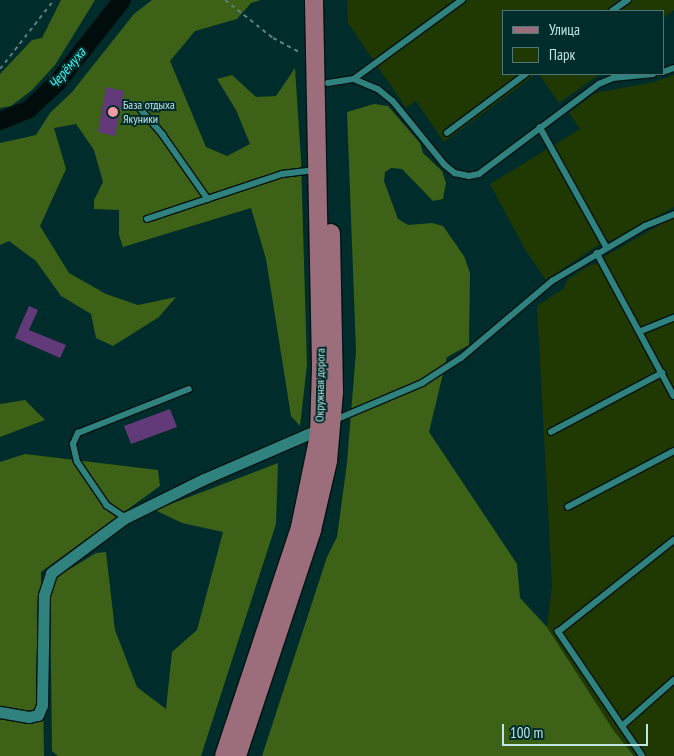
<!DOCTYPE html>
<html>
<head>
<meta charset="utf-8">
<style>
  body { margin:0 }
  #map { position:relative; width:674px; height:756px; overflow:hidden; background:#002d2b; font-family:"PT Sans Narrow",sans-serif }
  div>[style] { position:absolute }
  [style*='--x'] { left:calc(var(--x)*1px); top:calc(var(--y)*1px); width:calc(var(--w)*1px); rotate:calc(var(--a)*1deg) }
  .green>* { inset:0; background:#203902 }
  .forest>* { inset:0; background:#3d6116 }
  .river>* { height:18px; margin:-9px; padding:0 9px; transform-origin:9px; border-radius:9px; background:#010d0d }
  .building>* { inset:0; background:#623a79 }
  .path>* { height:2px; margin-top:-1px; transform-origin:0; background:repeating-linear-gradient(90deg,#598380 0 4px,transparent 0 8px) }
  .roads { filter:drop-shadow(1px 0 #001312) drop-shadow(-1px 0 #001312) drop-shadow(0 1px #001312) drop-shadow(0 -1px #001312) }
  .lane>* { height:5.5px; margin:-2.75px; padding:0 2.75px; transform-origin:2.75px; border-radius:2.75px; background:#30827f }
  .street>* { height:11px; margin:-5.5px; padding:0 5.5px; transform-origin:5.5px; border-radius:5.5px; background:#30827f }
  .primary>* { height:18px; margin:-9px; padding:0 9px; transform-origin:9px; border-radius:9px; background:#9c6e7b }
  .dots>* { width:14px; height:14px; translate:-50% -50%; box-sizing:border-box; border:2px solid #002d2b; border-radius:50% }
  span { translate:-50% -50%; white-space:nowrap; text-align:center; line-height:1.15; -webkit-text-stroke:4px #002d2b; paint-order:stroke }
  .poi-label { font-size:12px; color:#c0e6e3 }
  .left { translate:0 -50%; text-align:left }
  .street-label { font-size:12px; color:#c0e6e3 }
  .water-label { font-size:14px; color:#45f9f4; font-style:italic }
  .legend { position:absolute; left:502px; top:10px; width:162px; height:65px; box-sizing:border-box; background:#002d2b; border:1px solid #4d7775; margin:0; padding:6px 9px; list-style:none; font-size:15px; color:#c0e6e3 }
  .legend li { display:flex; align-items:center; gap:10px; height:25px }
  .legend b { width:25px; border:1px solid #4d7775 }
  .scale { position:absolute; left:502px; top:724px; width:146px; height:22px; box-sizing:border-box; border:2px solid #c0e6e3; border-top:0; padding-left:6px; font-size:15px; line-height:18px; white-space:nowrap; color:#c0e6e3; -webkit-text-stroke:4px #002d2b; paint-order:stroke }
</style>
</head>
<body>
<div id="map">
  <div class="green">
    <div style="clip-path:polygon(347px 0,674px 0,674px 10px,663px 18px,663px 11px,503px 11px,503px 74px,536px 74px,444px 142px,416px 101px,406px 108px,348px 23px)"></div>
    <div style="clip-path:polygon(539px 74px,600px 74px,559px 103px)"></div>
    <div style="clip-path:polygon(674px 75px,674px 207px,610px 241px,607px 239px,546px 280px,526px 251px,490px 184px,580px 129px,569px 113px,595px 93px,654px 82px)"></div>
    <div style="clip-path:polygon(674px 217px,674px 756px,634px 756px,614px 731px,547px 627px,552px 585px,537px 306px,564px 288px,567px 280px,590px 265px,606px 263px,604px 257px)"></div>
  </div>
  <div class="forest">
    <div style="clip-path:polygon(61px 0,95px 0,55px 65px,32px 90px,11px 106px,0 108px,0 74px,32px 40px,42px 38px)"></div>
    <div style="clip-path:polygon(152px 0,261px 0,251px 3px,237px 19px,195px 31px,170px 61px,206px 147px,227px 156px,250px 144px,236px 110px,217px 79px,232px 75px,256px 97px,276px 96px,295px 68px,301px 160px,307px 365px,300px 426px,291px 416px,266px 259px,251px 208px,123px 247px,119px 235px,119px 210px,94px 209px,94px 200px,103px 182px,94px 150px,76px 124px,54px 128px,66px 169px,40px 226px,69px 273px,106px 294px,138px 305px,176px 297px,159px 317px,113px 346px,96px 338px,91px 314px,61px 296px,36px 261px,9px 241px,0 245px,0 143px,36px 135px,50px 113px,72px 92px,134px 14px)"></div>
    <div style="clip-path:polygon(374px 104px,388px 106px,420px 143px,423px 153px,442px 171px,446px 183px,443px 199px,433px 201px,402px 169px,391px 168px,385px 172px,384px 181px,398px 219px,408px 225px,432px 223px,443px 226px,464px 256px,470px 273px,469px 345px,447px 357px,429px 432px,517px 564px,520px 598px,547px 627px,614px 731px,634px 756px,262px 756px,327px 557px,337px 537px,347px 463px,356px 351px,347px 112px)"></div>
    <div style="clip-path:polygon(25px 400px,45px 420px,0 437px,0 404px)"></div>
    <div style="clip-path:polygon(25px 454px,158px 470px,160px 486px,41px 572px,44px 756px,0 756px,0 462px)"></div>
    <div style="clip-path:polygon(278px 463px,276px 524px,201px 756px,58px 756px,52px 751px,50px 581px,96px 553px,106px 552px,115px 630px,137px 687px,166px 709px,172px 652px,197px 630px,223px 532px,182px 523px,155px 510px)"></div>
  </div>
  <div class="river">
    <div style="--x:0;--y:121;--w:31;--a:-22"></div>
    <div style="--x:29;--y:109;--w:38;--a:-43"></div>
    <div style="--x:57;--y:83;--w:105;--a:-51.9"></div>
  </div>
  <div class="building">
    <div style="clip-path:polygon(106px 87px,124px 91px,115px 136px,98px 132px)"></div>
    <div style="clip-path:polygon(29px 306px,38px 310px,29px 330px,66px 345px,60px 358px,15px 338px)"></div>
    <div style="clip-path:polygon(170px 409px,177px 427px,131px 444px,124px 426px)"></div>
  </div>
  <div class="path">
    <div style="--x:225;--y:0;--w:61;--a:38.4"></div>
    <div style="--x:273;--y:38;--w:32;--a:28"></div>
    <div style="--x:0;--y:69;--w:88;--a:-52"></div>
  </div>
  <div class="roads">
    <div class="lane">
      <div style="--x:612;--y:11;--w:19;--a:-35"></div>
      <div style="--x:663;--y:72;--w:12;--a:-20"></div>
      <div style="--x:354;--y:79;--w:26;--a:23"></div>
      <div style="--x:378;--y:89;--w:19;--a:39"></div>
      <div style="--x:393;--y:101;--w:82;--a:50.9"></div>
      <div style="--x:445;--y:165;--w:13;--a:39"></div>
      <div style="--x:455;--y:173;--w:14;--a:12"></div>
      <div style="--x:469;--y:176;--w:10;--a:-11"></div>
      <div style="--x:479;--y:174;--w:150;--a:-36.9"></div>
      <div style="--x:599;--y:84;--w:15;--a:-23"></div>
      <div style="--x:613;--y:78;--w:40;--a:-5.7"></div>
      <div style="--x:328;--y:83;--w:26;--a:-9"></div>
      <div style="--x:354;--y:79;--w:134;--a:-36.2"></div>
      <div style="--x:139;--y:107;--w:37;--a:49"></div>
      <div style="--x:163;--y:135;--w:78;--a:54.9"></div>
      <div style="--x:540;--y:127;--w:138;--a:61"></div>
      <div style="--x:447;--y:133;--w:99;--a:-36.8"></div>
      <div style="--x:147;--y:219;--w:142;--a:-18.4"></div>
      <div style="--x:282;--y:174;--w:33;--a:-7"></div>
      <div style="--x:597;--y:253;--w:162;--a:61.7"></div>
      <div style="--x:641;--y:331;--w:35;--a:-22"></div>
      <div style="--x:335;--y:420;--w:95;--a:-23"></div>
      <div style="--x:422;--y:383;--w:46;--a:-32.7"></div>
      <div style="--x:461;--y:358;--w:119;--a:-40.2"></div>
      <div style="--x:552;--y:281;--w:108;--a:-30.6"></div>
      <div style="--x:645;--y:226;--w:31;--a:-22"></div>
      <div style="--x:551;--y:432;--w:126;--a:-28"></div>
      <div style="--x:568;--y:507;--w:120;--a:-27.8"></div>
      <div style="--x:125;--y:518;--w:22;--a:-146"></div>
      <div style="--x:107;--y:506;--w:53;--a:-124.3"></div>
      <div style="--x:77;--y:462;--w:18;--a:-103"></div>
      <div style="--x:73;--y:444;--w:12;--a:-66"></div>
      <div style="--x:78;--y:433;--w:119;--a:-21.6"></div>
      <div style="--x:622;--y:726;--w:69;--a:-41.5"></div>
      <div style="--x:642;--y:756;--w:150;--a:-124.1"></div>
      <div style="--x:558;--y:632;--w:148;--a:-38.4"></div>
    </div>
    <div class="street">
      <div style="--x:0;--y:712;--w:29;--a:10"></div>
      <div style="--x:29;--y:717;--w:9;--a:-13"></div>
      <div style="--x:38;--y:715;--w:11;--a:-68"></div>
      <div style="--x:42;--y:705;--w:110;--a:-89"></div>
      <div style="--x:44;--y:595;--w:23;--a:-72"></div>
      <div style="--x:51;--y:573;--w:92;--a:-36.6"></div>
      <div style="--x:125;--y:518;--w:88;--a:-26.3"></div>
      <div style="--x:204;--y:479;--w:129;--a:-23.4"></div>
    </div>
    <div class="primary">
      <div style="--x:224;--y:756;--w:241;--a:-71.6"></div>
      <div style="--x:300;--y:527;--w:94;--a:-78.3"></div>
      <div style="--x:319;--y:435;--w:69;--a:-88.3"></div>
      <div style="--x:321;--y:366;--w:366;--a:-91.1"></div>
      <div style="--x:237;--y:756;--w:238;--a:-71.6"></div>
      <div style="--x:312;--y:530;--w:71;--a:-76.9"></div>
      <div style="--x:328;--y:461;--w:69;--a:-85"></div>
      <div style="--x:334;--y:392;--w:159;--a:-91.1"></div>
    </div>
  </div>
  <div class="dots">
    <div style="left:113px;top:112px;background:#f49aa5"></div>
  </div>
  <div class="poi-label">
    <span class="left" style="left:123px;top:112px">База отдыха<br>Якуники</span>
  </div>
  <div class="street-label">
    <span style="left:320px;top:385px;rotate:-89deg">Окружная дорога</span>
  </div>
  <div class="water-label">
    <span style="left:67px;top:68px;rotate:-50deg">Черёмуха</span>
  </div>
  <ul class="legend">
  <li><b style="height:6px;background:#9c6e7b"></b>Улица</li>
  <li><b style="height:14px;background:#203902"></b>Парк</li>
  </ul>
  <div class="scale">100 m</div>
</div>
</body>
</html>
